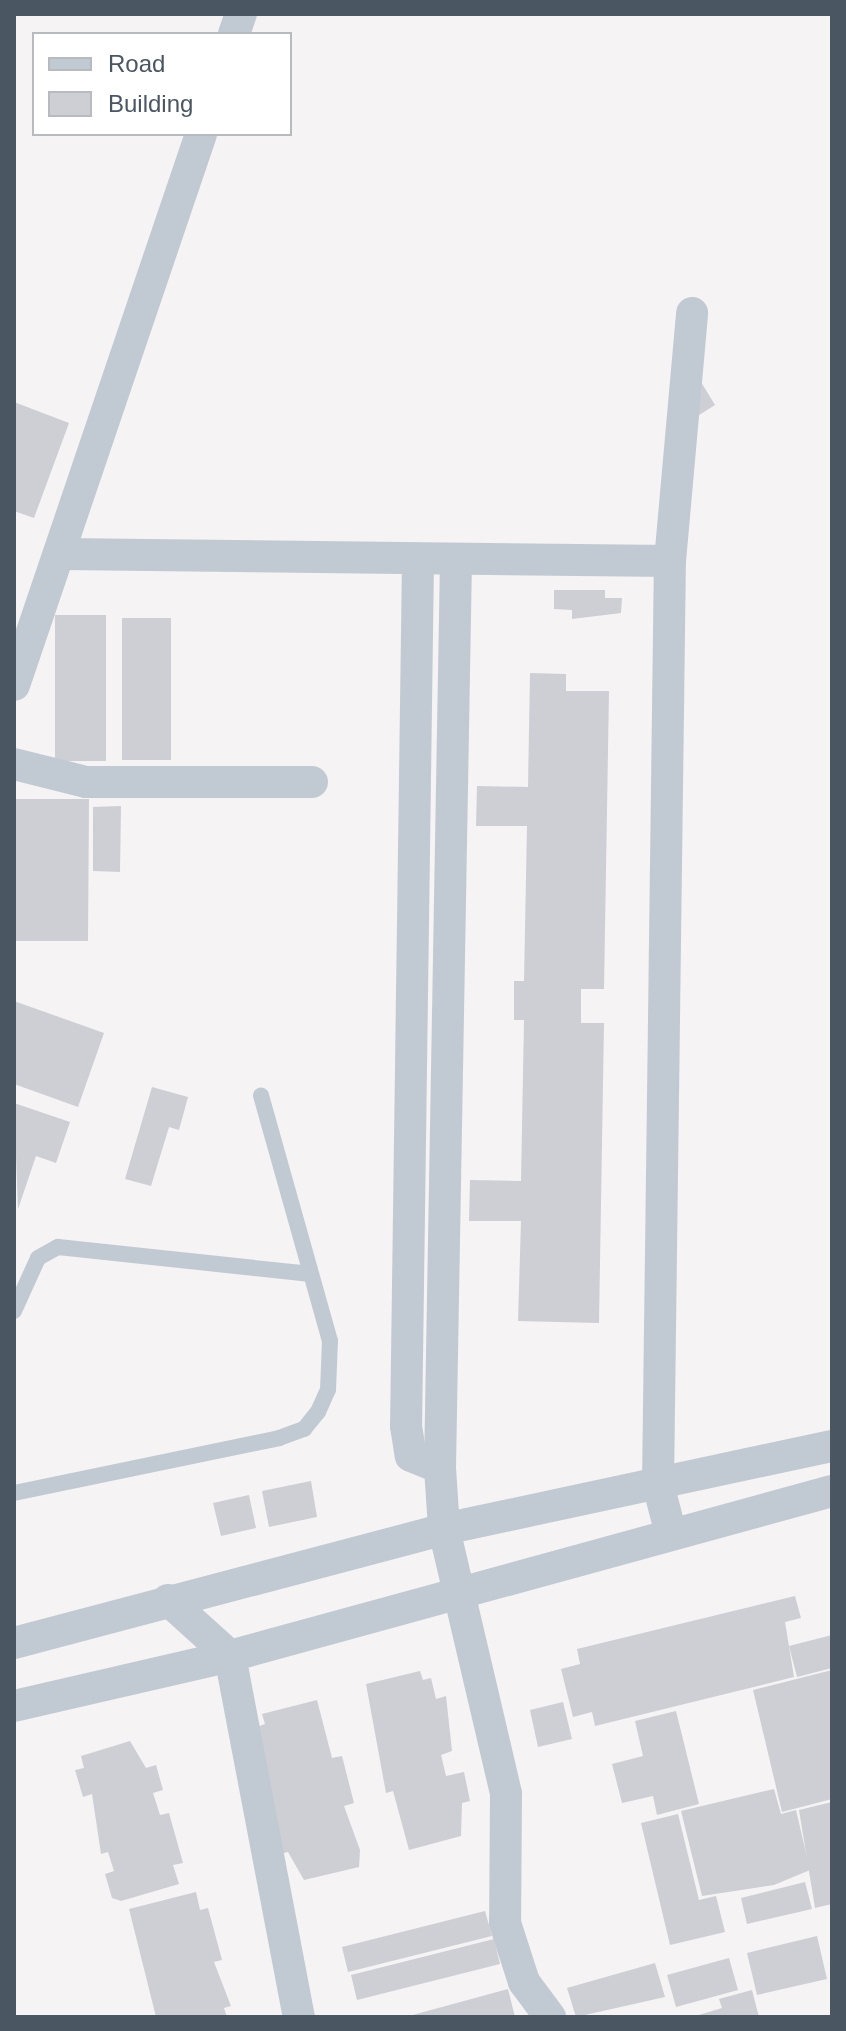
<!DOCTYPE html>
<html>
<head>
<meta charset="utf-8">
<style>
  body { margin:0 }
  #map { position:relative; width:846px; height:2031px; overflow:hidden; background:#f5f3f3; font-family:Helvetica,sans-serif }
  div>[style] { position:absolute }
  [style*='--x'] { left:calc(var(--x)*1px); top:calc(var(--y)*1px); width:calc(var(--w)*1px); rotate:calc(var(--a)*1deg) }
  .building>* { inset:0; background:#cdcfd5 }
  .service>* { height:16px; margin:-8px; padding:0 8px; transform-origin:8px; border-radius:8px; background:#c1cad2 }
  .minor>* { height:32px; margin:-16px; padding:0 16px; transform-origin:16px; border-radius:16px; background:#c1cad2 }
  span { translate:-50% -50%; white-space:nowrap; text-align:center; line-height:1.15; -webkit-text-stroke:6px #fff; paint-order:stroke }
  .frame { position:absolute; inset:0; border:16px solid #4a5661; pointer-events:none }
  .legend { position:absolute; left:32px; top:32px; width:260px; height:104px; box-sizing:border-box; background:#fff; border:2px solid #b7bbc0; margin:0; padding:10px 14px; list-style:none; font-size:24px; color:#4a5661 }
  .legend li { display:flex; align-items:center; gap:16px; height:40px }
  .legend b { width:40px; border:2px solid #b7bbc0 }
</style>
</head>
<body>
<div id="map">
  <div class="building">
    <div style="clip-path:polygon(698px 377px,715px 405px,696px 417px)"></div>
    <div style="clip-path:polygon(14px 402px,69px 423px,34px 518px,14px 511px)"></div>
    <div style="clip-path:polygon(554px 590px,605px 590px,605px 598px,622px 598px,621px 613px,572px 619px,572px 610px,554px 609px)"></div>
    <div style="clip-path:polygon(55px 615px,106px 615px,106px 761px,55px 761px)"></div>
    <div style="clip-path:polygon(122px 618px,171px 618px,171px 760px,122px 760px)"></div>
    <div style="clip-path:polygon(530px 673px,566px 674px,566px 691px,609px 691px,604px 989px,581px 989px,581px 1023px,604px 1023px,599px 1323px,518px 1321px,521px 1221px,469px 1221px,470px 1180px,521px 1181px,524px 1020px,514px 1020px,514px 981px,524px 981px,527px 826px,476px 826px,477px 786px,528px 787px)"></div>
    <div style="clip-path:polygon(14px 799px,89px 799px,88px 941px,14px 941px)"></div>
    <div style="clip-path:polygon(121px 806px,120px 872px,93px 871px,93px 807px)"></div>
    <div style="clip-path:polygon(14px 1001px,104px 1033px,78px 1107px,14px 1084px)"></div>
    <div style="clip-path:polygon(152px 1087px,188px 1097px,179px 1130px,169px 1127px,151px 1186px,125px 1179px)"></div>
    <div style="clip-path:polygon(14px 1103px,70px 1122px,56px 1163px,36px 1156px,18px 1209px)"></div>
    <div style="clip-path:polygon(311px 1481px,317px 1517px,269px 1527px,262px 1491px)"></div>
    <div style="clip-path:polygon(249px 1495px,256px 1528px,221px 1536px,213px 1503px)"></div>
    <div style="clip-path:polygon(795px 1596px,801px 1618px,785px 1622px,794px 1677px,595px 1726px,592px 1712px,573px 1717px,561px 1669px,580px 1664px,577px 1649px)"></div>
    <div style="clip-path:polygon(832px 1635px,832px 1668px,797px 1677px,789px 1646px)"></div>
    <div style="clip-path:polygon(832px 1670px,832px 1799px,782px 1812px,753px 1690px)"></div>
    <div style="clip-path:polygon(420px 1671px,423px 1680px,431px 1678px,436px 1699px,446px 1696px,452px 1751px,441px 1755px,446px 1776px,464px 1772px,470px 1801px,462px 1803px,461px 1836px,409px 1850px,393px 1791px,386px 1793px,366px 1684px)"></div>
    <div style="clip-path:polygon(317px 1700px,332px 1758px,342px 1756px,354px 1803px,344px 1806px,360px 1850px,359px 1867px,304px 1880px,288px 1852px,280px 1854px,257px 1727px,265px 1724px,262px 1714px)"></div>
    <div style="clip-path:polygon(563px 1702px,572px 1739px,538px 1747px,530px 1710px)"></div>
    <div style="clip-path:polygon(676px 1711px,699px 1804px,657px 1815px,653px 1796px,622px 1803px,612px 1764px,643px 1756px,635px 1721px)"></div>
    <div style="clip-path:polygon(130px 1741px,146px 1768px,156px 1765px,163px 1790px,153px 1793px,160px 1815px,169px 1813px,183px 1863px,173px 1865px,179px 1884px,121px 1901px,112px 1898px,105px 1874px,114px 1871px,108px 1852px,101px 1854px,92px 1794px,83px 1797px,75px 1770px,84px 1768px,81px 1756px)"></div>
    <div style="clip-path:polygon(774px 1789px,781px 1814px,796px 1810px,810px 1870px,774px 1885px,702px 1896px,681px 1811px)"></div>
    <div style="clip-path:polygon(832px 1802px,832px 1904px,815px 1908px,799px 1810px)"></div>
    <div style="clip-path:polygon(678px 1814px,699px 1900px,716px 1896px,725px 1932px,670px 1945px,641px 1823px)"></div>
    <div style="clip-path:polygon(805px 1882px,812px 1909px,747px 1924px,741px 1898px)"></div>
    <div style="clip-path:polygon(196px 1892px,200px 1910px,208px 1908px,222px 1960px,214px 1962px,231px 2006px,224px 2008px,227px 2017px,156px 2017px,129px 1909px)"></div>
    <div style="clip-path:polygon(485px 1911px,492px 1936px,348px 1972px,342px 1947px)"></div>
    <div style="clip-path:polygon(817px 1936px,827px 1979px,757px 1995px,747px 1953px)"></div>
    <div style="clip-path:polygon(494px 1939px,500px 1964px,357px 2000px,351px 1975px)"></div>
    <div style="clip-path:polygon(729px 1958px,738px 1990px,676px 2007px,667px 1975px)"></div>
    <div style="clip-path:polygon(655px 1963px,665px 1997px,576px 2017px,567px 1988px)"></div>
    <div style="clip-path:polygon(508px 1989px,515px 2017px,409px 2017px,409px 2016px)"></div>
    <div style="clip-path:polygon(752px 1990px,759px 2017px,692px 2017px,722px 2008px,719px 1999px)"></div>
  </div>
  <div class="service">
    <div style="--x:14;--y:1311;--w:58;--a:-65.6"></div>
    <div style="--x:38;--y:1258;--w:23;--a:-29"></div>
    <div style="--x:58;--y:1247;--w:252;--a:6.1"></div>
    <div style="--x:14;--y:1493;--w:271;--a:-11.7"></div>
    <div style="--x:279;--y:1438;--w:27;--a:-20"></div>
    <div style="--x:304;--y:1429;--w:22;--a:-51"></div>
    <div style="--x:318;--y:1412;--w:24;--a:-66"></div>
    <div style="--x:328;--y:1390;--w:49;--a:-87.7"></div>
    <div style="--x:330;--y:1341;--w:255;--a:-105.7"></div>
  </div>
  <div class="minor">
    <div style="--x:234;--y:34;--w:21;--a:-71"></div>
    <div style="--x:62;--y:554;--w:608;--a:0.66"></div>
    <div style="--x:418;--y:560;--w:866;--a:90.79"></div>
    <div style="--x:406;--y:1426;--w:30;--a:81"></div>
    <div style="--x:411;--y:1456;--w:31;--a:22"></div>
    <div style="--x:456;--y:560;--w:908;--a:91.01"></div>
    <div style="--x:440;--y:1468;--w:61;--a:86.2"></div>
    <div style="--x:444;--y:1529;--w:272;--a:76.8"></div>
    <div style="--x:506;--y:1794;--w:129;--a:90.4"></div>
    <div style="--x:505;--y:1923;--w:62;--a:72.1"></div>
    <div style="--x:524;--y:1982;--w:44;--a:53.4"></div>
    <div style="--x:14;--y:685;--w:582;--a:-71.25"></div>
    <div style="--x:14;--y:764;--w:74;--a:14"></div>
    <div style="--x:86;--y:782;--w:226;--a:0"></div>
    <div style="--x:671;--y:1534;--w:52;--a:-104.6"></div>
    <div style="--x:658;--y:1484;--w:923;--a:-89.26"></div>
    <div style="--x:670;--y:561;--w:249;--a:-84.9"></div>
    <div style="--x:168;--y:1600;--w:84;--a:42.1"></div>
    <div style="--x:230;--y:1656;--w:368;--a:79.2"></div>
    <div style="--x:14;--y:1643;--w:445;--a:-14.8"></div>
    <div style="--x:444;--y:1529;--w:397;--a:-12.1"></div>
    <div style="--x:14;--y:1706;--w:222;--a:-13"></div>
    <div style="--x:230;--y:1656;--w:624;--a:-15.33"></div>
  </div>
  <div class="frame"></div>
  <ul class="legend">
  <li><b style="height:10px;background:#c1cad2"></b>Road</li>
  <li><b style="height:22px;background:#cdcfd5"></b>Building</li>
  </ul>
</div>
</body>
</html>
